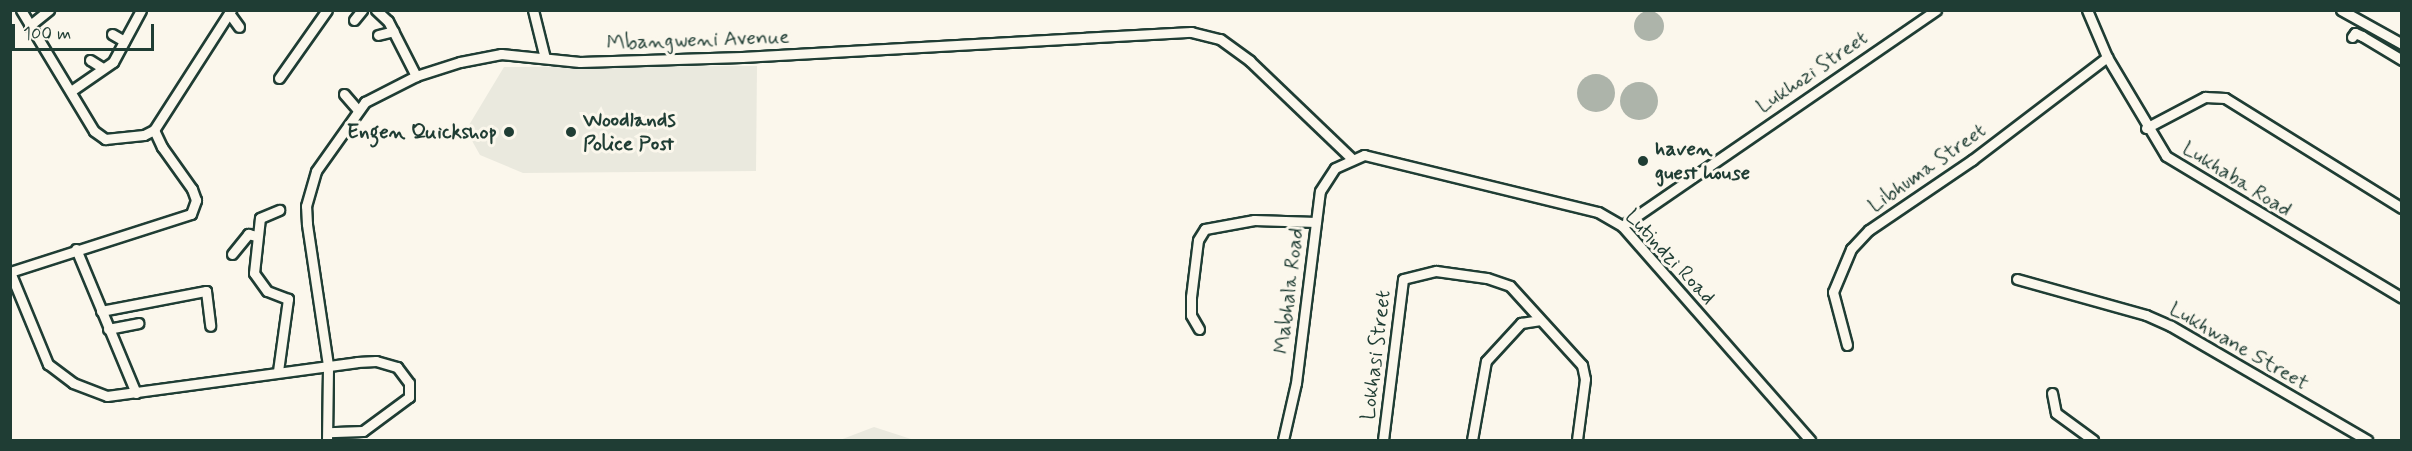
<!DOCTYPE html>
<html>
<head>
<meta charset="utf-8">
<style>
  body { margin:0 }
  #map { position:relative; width:2412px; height:451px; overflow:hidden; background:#fbf7ec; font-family:Mynerve,sans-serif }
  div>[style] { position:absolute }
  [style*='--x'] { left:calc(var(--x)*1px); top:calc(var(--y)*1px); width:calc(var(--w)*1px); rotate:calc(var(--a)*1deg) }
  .built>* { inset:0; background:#eae9de }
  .water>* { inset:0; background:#adb4aa }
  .round { border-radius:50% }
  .roads { filter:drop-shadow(2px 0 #1f3d34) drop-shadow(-2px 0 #1f3d34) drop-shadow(0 2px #1f3d34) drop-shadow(0 -2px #1f3d34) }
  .minor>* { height:9px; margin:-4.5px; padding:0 4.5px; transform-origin:4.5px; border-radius:4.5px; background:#fbf7ec }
  .dots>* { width:16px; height:16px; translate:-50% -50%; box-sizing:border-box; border:3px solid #fbf7ec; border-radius:50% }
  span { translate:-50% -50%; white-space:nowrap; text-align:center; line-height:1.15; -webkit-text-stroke:6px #fbf7ec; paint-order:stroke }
  .street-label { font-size:21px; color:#1f3d34 }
  .poi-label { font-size:21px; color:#1f3d34; font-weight:700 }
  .left { translate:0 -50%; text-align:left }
  .right { translate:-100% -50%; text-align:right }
  .frame { position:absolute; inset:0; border:12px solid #1f3d34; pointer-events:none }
  .scale { position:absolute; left:12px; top:24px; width:142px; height:27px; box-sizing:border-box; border:3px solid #1f3d34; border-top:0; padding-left:8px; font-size:18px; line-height:21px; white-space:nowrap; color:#1f3d34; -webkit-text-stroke:4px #fbf7ec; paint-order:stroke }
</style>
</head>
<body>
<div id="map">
  <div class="built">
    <div style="clip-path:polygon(757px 66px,756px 171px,523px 173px,480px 155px,466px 130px,504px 67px)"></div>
    <div style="clip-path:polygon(874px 427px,914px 440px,840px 440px)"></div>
  </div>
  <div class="water">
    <div class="round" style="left:1634px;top:11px;width:30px;height:30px"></div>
    <div class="round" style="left:1577px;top:74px;width:38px;height:38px"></div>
    <div class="round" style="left:1620px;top:82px;width:38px;height:38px"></div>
  </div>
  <div class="roads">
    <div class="minor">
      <div style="--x:21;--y:10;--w:141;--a:58.9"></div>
      <div style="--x:94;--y:131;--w:14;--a:36"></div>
      <div style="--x:105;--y:139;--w:39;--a:-6"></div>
      <div style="--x:144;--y:135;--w:11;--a:-27"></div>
      <div style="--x:154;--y:130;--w:143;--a:-57.3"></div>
      <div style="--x:376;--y:10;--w:16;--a:43"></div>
      <div style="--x:388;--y:21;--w:62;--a:63"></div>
      <div style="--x:533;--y:10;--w:49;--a:76"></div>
      <div style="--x:2087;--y:10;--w:51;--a:66.9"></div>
      <div style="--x:2107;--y:57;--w:115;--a:59.2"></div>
      <div style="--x:2166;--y:156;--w:275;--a:31"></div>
      <div style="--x:2341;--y:10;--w:70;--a:29.1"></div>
      <div style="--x:229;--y:13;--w:17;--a:54"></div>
      <div style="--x:354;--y:20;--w:13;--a:-51"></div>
      <div style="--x:29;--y:26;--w:26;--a:-39"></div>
      <div style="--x:112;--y:34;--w:14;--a:30"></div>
      <div style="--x:378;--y:35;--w:16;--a:-14"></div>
      <div style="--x:2352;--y:37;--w:5;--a:-53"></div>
      <div style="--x:2355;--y:33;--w:8;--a:23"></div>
      <div style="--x:2362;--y:36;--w:47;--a:31"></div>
      <div style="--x:90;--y:60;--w:15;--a:32"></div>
      <div style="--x:279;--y:78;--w:83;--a:-54.8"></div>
      <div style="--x:71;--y:91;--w:51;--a:-34.6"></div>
      <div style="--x:113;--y:62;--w:59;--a:-61.7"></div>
      <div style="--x:344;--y:94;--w:21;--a:49"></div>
      <div style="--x:2146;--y:128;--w:67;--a:-27.7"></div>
      <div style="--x:2205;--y:97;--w:20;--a:3"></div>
      <div style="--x:2225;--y:98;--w:208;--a:31.9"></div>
      <div style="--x:1622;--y:226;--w:381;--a:-34.5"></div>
      <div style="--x:76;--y:249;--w:156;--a:67.4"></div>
      <div style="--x:232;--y:254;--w:26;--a:-51"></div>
      <div style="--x:248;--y:234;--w:9;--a:13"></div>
      <div style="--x:10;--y:272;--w:100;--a:67.6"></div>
      <div style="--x:48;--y:364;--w:31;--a:37"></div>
      <div style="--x:73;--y:383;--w:36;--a:21"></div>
      <div style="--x:107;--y:396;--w:252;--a:-7.7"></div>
      <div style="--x:357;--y:362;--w:19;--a:-3"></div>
      <div style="--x:376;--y:361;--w:22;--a:16"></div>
      <div style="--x:397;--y:367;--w:20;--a:53"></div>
      <div style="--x:409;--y:383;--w:14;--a:90"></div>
      <div style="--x:409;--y:397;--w:57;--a:143.5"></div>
      <div style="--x:363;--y:431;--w:35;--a:178"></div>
      <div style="--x:10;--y:272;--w:190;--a:-17.8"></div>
      <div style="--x:191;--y:214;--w:15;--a:-70"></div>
      <div style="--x:196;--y:200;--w:12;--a:-110"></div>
      <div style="--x:192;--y:189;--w:52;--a:-125.5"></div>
      <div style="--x:162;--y:147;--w:19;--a:-115"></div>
      <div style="--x:2017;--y:279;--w:134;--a:15.6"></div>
      <div style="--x:2146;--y:315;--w:27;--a:24"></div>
      <div style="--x:2171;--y:326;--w:227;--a:30.2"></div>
      <div style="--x:101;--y:311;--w:107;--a:-10.8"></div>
      <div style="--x:206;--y:291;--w:35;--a:83"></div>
      <div style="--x:108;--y:329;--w:31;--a:-11"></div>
      <div style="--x:1199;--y:329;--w:16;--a:-120"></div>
      <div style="--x:1191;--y:315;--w:18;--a:-90"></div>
      <div style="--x:1191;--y:297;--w:57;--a:-83"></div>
      <div style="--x:1198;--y:240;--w:13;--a:-58"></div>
      <div style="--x:1205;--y:229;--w:50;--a:-10.4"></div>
      <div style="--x:1254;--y:220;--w:62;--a:1.8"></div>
      <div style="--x:1847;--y:345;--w:55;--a:-104.8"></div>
      <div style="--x:1833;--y:292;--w:47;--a:-67.3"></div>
      <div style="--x:1851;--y:249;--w:26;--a:-47"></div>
      <div style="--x:1869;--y:230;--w:125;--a:-34.2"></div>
      <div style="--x:1972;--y:160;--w:170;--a:-37.3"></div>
      <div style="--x:278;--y:371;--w:73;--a:-82.1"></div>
      <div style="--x:288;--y:299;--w:22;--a:-159"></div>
      <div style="--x:267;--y:291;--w:22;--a:-126"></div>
      <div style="--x:254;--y:273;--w:55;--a:-83.8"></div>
      <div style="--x:260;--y:218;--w:21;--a:-23"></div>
      <div style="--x:2052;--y:393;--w:20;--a:79"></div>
      <div style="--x:2056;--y:413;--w:46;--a:36.1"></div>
      <div style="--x:327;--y:440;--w:75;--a:-89.2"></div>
      <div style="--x:328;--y:365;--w:143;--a:-98.5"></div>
      <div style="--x:307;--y:224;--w:18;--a:-93"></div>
      <div style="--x:306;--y:206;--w:36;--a:-74"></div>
      <div style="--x:316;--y:171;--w:85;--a:-54.6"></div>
      <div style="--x:365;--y:102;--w:57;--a:-27"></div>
      <div style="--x:416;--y:76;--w:46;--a:-17.7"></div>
      <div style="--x:460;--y:62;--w:42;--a:-11"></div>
      <div style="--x:501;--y:54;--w:79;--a:5.8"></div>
      <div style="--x:580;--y:62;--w:162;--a:-1.8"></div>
      <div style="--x:742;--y:57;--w:450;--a:-3.2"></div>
      <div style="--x:1191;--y:32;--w:30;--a:14"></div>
      <div style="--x:1220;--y:39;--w:37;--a:36"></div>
      <div style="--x:1250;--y:61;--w:140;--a:43.8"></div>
      <div style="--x:1283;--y:440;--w:58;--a:-77.2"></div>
      <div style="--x:1296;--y:383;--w:193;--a:-82.9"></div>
      <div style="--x:1320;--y:191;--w:27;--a:-57"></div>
      <div style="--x:1335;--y:168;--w:32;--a:-24"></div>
      <div style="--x:1364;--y:155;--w:241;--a:13.7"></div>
      <div style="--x:1598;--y:212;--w:28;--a:30"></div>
      <div style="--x:1622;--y:226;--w:285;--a:48.7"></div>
      <div style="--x:1383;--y:440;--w:162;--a:-82.9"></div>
      <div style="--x:1403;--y:279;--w:34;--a:-14"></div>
      <div style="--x:1436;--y:271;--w:51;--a:7.8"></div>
      <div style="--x:1487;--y:278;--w:24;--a:19"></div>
      <div style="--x:1510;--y:286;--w:107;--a:47.7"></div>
      <div style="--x:1582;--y:365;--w:14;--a:78"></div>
      <div style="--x:1585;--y:379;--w:62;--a:97.5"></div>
      <div style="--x:1472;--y:440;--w:80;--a:-80"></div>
      <div style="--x:1486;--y:361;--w:52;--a:-47.4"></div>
      <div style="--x:1521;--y:323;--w:18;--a:-9"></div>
    </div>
  </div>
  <div class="dots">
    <div style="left:509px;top:132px;background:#1f3d34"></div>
    <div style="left:571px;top:132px;background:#1f3d34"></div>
    <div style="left:1643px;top:161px;background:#1f3d34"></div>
  </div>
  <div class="street-label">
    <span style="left:698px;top:40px;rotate:-2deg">Mbangweni Avenue</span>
    <span style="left:1812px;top:72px;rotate:-34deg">Lukhozi Street</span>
    <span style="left:1927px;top:168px;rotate:-35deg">Libhuma Street</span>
    <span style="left:2237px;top:179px;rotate:32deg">Lukhaba Road</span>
    <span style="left:1670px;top:257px;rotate:47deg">Lutindzi Road</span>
    <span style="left:1289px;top:291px;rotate:-83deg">Mabhala Road</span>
    <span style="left:2239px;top:346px;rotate:30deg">Lukhwane Street</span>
    <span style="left:1376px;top:355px;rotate:-83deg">Lokhasi Street</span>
  </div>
  <div class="poi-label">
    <span class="left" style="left:583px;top:132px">Woodlands<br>Police Post</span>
    <span class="right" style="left:497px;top:132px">Engen Quickshop</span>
    <span class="left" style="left:1655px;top:161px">haven<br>guest house</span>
  </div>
  <div class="frame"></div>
  <div class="scale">100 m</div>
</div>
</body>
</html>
